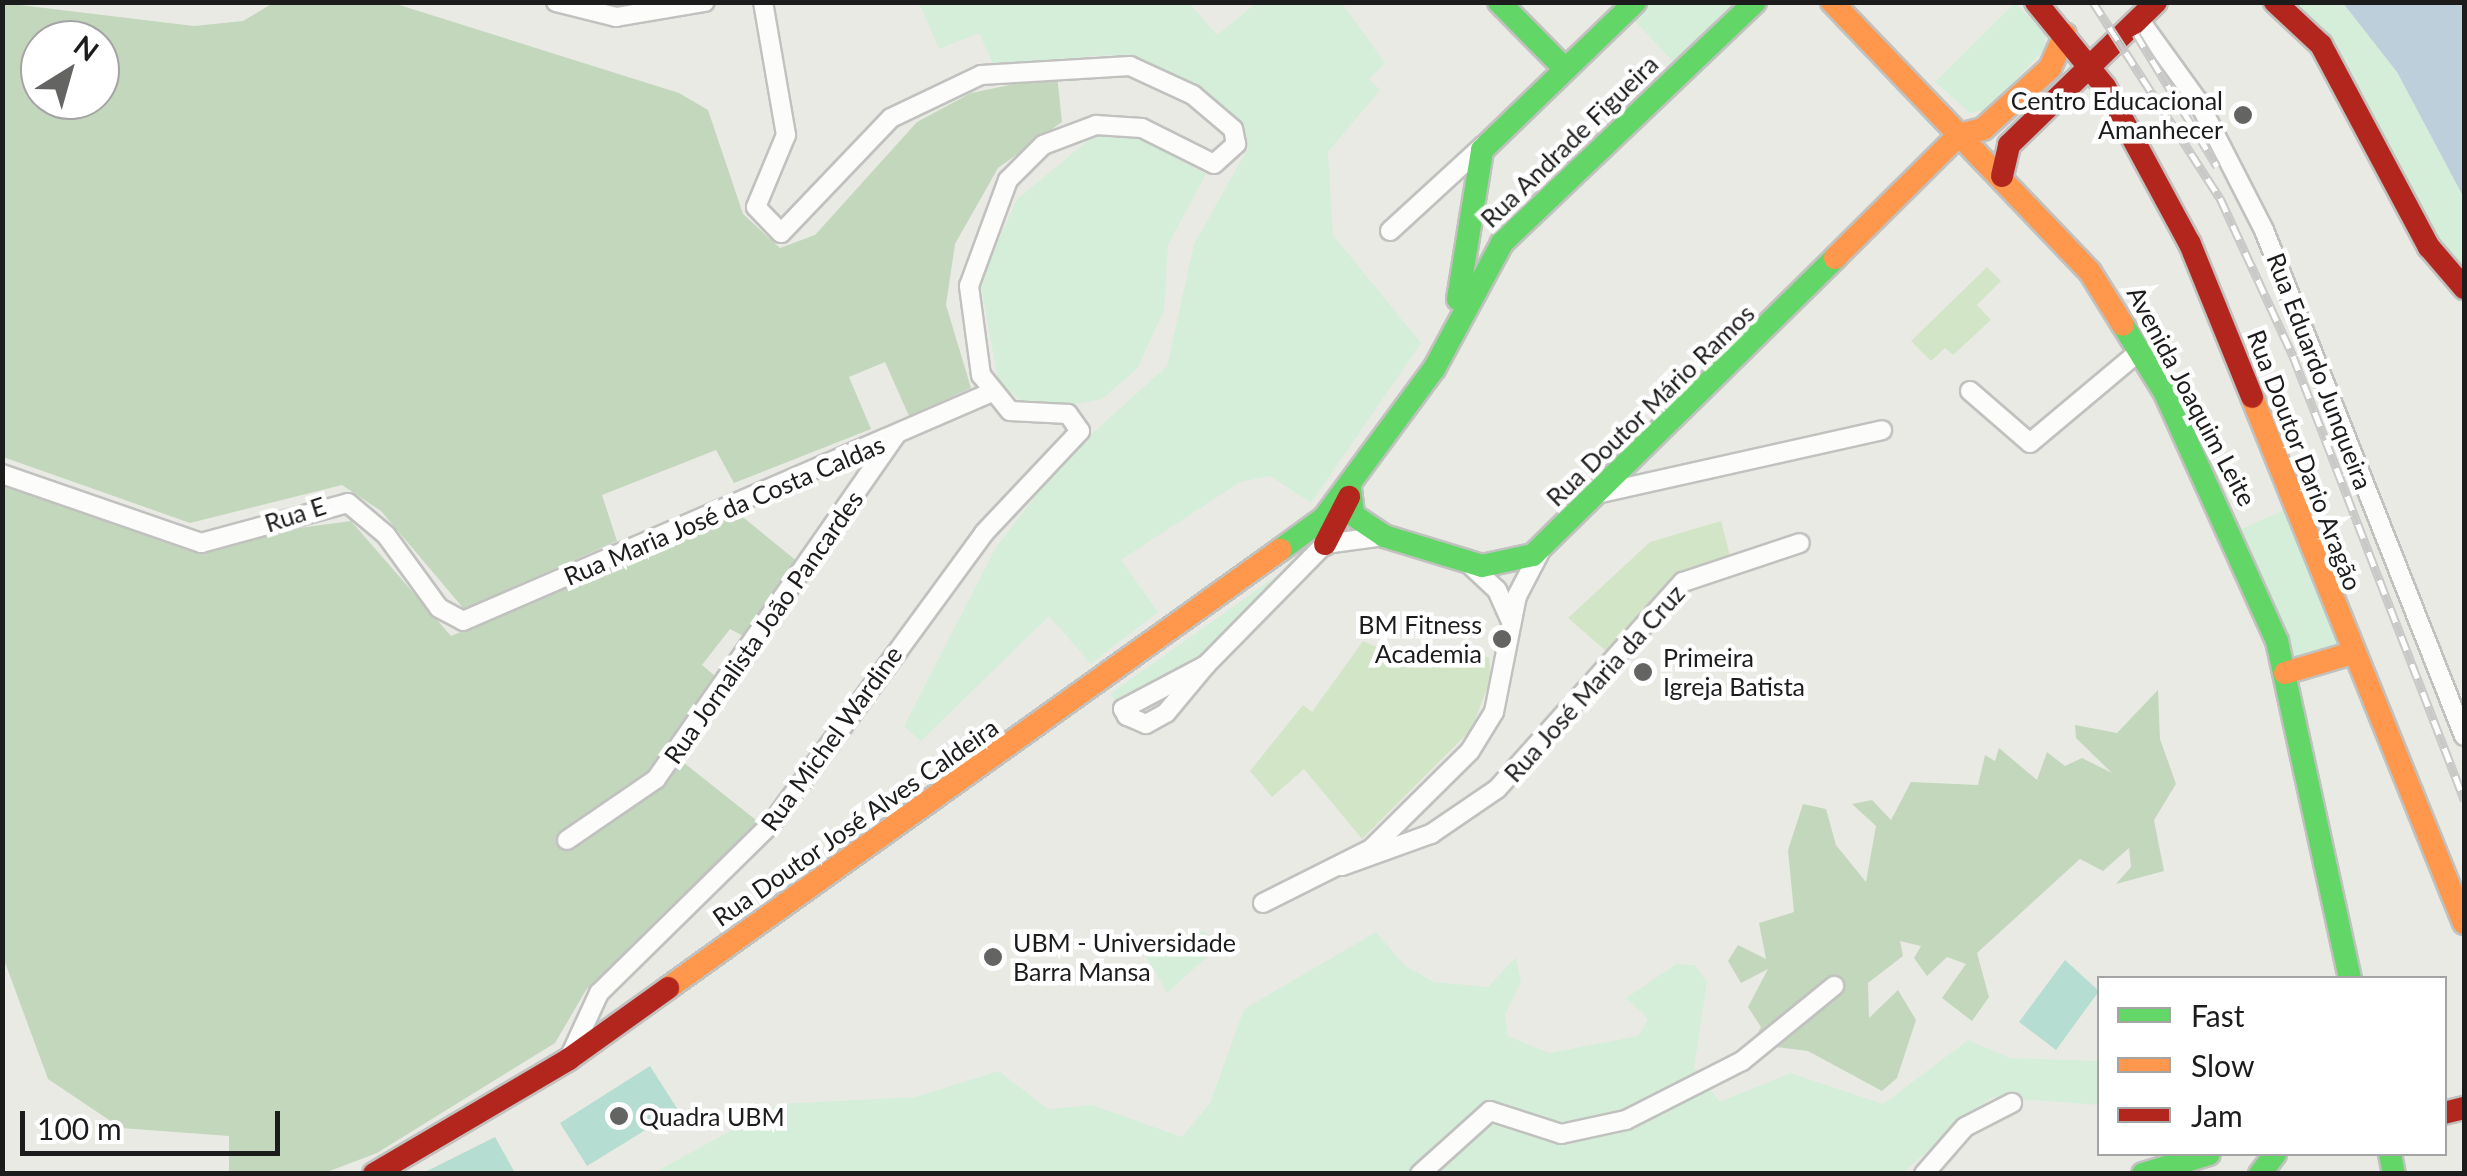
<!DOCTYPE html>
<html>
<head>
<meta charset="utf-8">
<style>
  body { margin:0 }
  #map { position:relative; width:2467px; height:1176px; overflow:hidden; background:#eaeae5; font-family:Lato,sans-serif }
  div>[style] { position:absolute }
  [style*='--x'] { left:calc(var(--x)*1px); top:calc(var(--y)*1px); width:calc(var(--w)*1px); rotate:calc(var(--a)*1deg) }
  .grass>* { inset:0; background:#d3e5c7 }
  .forest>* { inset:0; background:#c3d7bd }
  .park>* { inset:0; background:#d5eed9 }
  .pitch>* { inset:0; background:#b5ddd1 }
  .water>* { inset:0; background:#bccfda }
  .roads { filter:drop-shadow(2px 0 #c1c1bf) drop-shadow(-2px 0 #c1c1bf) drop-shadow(0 2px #c1c1bf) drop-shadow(0 -2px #c1c1bf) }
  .street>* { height:18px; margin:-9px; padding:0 9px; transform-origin:9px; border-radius:9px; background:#fcfcfb }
  .fast>* { height:22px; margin:-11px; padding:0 11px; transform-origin:11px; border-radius:11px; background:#63d668 }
  .slow>* { height:22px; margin:-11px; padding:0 11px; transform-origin:11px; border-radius:11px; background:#ff974d }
  .jam>* { height:22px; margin:-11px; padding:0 11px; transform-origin:11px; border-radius:11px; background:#b3261e }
  .rail>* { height:9px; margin-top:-4.5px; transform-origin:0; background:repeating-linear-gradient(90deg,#fff 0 15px,#c9c9c8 0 30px); box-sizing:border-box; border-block:2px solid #c9c9c8 }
  .dots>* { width:28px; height:28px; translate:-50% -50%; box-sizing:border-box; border:5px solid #fff; border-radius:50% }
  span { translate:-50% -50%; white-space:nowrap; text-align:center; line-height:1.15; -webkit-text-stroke:9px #fff; paint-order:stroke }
  .poi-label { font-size:25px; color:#1c1c1c }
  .right { translate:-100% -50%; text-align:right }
  .left { translate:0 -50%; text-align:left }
  .street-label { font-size:25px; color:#1c1c1c }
  .frame { position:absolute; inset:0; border:5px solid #1c1c1c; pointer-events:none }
  .legend { position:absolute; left:2097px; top:976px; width:350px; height:180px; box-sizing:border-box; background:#fff; border:2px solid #a4a4a4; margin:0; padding:12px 18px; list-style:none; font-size:30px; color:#1c1c1c }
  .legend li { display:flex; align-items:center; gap:20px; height:50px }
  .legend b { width:50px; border:2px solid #a4a4a4 }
  .north { position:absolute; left:20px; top:20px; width:100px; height:100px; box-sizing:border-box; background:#fff; border:2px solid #a4a4a4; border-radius:50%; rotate:37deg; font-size:28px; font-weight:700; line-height:40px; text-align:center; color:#1c1c1c }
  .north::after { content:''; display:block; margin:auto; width:35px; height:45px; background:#646462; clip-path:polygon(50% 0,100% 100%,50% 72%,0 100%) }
  .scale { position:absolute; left:20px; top:1111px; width:260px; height:45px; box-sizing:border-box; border:5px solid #1c1c1c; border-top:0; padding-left:12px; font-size:30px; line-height:35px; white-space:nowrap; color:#1c1c1c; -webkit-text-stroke:8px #fff; paint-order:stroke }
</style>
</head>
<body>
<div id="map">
  <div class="grass">
    <div style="clip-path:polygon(1987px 267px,2001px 281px,1977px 305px,1991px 320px,1953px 355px,1945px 348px,1931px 361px,1911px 341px)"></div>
    <div style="clip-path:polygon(1721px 521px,1730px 556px,1672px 579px,1606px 651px,1568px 618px,1650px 542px)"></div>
    <div style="clip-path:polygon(1363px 641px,1395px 655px,1489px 657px,1491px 677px,1472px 729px,1362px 839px,1304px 769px,1272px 797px,1250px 771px,1303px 705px,1312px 712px)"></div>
  </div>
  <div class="forest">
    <div style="clip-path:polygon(evenodd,3px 3px,194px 26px,243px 21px,273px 3px,393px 3px,679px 93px,708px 110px,743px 214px,780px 248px,815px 235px,917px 122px,971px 93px,1057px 75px,1062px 122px,998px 168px,955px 244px,946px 305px,971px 388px,909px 416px,885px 362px,849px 377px,871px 429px,734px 483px,716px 450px,602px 495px,617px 541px,464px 609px,381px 511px,342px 485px,190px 523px,3px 457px,3px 3px,40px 40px,100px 40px,100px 100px,40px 100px,40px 40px)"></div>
    <div style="clip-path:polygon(2px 480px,178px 544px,351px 521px,451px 636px,739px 514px,798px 562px,745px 637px,730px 629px,702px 665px,715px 676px,664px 747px,761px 824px,586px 990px,555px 1043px,377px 1153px,327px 1172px,229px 1173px,229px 1136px,121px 1128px,48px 1079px,3px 957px)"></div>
    <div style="clip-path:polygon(2158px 690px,2160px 739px,2176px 784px,2154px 820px,2164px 871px,2116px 884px,2131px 867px,2129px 848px,2103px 871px,2080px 859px,1977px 953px,1989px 997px,1972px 1021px,1942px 998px,1966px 964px,1947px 957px,1927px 976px,1914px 958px,1921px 946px,1900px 941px,1903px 956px,1868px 983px,1869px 1018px,1898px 990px,1916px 1020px,1897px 1078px,1882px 1091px,1808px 1051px,1752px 1044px,1761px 1027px,1748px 1007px,1768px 969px,1741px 983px,1728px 961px,1738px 945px,1766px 959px,1759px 923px,1794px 912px,1788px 850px,1803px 804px,1826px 809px,1836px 845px,1866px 882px,1876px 826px,1852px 804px,1872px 800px,1891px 820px,1911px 782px,1978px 785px,1985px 755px,1995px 761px,1999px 748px,2037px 780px,2047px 752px,2065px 766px,2082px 758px,2112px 773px,2076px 738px,2075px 725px,2117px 733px)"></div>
  </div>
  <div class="park">
    <div style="clip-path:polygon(919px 3px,1189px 3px,1217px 35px,1256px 3px,1342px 3px,1385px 63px,1369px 79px,1380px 90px,1328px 152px,1333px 235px,1421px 343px,1311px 503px,1270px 476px,1240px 482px,1121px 560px,1158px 612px,1091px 664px,1049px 616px,921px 741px,904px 726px,996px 547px,1066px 457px,1167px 366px,1194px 244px,1248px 148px,1215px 102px,1160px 68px,1110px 55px,993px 64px,979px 33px,939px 49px)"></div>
    <div style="clip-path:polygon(1640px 3px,1750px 3px,1679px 68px,1628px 14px)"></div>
    <div style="clip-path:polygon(2015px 3px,2045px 33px,2046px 48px,1987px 110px,1970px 113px,1935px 82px)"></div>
    <div style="clip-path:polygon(2289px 3px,2343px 3px,2397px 72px,2464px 198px,2464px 268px,2440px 241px,2336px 43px)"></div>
    <div style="clip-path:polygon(1095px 135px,1134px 135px,1206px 174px,1168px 245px,1164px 310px,1137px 369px,1102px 399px,1047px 409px,1022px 403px,998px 380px,980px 281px,1017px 199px)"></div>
    <div style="clip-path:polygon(2286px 509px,2345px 646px,2288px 668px,2239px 530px)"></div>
    <div style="clip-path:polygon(1279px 574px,1209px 657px,1122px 707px,1110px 694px)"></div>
    <div style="clip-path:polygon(1204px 931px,1216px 949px,1167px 993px,1146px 956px)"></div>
    <div style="clip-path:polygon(1376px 932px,1404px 965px,1434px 982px,1488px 987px,1516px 957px,1521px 982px,1505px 1015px,1508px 1036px,1549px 1053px,1638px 1036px,1648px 1019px,1626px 998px,1676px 964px,1695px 965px,1707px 982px,1694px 1068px,1720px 1102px,1790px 1073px,1883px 1104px,1968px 1040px,2010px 1058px,2099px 1061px,2099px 1105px,1992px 1097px,1902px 1173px,652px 1174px,779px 1104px,915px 1097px,999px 1071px,1048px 1109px,1092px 1105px,1182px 1137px,1210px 1103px,1244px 1009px)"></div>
  </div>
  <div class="pitch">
    <div style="clip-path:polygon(2065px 960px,2099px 991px,2056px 1050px,2019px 1022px)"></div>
    <div style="clip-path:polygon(650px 1066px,678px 1110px,587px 1166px,560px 1123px)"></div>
    <div style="clip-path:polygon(495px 1137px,515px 1173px,423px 1173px)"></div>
  </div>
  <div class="water">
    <div style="clip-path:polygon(2343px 3px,2464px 3px,2464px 198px,2397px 72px)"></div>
  </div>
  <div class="roads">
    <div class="street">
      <div style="--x:556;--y:2;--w:62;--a:14"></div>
      <div style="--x:616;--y:17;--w:90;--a:-9.6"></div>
      <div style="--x:2141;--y:22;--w:97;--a:54.2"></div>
      <div style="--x:2198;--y:101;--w:145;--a:62.9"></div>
      <div style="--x:2264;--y:230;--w:544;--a:68.43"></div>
      <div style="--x:1390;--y:231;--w:127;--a:-42.5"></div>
      <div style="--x:1970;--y:391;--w:79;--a:40.9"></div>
      <div style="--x:2030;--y:443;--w:145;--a:-40"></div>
      <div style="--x:2;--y:474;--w:211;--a:19.1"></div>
      <div style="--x:201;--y:543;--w:152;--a:-15.2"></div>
      <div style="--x:348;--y:503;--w:50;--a:40.1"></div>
      <div style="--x:386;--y:535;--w:90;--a:54"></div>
      <div style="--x:439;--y:608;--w:27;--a:28"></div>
      <div style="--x:463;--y:621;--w:574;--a:-23.4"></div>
      <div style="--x:1601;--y:493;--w:288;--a:-12.6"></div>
      <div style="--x:1469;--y:564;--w:38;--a:43"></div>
      <div style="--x:1497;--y:590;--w:34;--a:66"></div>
      <div style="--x:1206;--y:665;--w:62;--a:129.8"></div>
      <div style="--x:1166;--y:713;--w:23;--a:151"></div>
      <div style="--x:1146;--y:724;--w:21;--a:-157"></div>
      <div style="--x:1127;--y:716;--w:8;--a:-120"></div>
      <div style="--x:1123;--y:709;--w:94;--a:-27.9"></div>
      <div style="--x:1206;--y:665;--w:170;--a:-45.5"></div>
      <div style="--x:1325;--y:544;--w:60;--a:-7.7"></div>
      <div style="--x:567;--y:840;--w:108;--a:-34.4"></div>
      <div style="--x:656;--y:779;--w:419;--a:-55.1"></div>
      <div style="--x:1342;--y:866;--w:95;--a:-19.8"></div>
      <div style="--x:1431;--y:834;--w:80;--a:-34.3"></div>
      <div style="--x:1497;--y:789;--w:278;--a:-48.1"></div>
      <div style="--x:1683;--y:582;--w:123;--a:-18.4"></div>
      <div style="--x:1263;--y:903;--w:121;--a:-26.6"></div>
      <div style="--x:1371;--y:849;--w:139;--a:-44.7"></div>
      <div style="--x:1470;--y:751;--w:46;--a:-58.4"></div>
      <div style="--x:1494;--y:712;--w:118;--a:-78.8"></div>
      <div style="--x:1517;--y:596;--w:50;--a:-62.4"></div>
      <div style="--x:569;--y:1058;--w:72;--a:-65.2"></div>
      <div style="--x:599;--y:993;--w:243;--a:-44.5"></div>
      <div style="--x:772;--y:823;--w:359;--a:-53.8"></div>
      <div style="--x:984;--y:533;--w:140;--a:-46.7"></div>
      <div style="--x:1080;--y:431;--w:21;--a:-125"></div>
      <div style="--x:1068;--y:414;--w:58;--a:-177"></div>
      <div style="--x:1010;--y:411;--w:46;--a:-128.9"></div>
      <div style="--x:981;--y:375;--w:90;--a:-97.7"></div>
      <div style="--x:969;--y:286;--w:113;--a:-69.8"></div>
      <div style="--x:1008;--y:180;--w:49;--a:-45"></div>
      <div style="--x:1043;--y:145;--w:57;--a:-20.7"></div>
      <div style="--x:1096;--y:125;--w:46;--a:3.7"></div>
      <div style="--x:1142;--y:128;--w:80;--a:26.6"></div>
      <div style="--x:1214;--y:164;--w:30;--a:-42"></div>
      <div style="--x:1236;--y:144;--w:15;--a:-101"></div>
      <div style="--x:1233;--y:129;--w:52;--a:-139.6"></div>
      <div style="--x:1193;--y:95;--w:69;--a:-155.3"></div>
      <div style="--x:1130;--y:66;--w:149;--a:176.5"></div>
      <div style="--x:981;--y:75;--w:100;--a:154.5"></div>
      <div style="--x:891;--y:118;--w:159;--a:133.7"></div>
      <div style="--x:781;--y:233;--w:36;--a:-134"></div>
      <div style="--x:756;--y:207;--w:78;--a:-67.4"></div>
      <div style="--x:786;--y:135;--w:135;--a:-99.8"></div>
      <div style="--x:1420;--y:1174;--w:94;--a:-42"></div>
      <div style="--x:1490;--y:1111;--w:75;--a:17.9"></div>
      <div style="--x:1561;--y:1134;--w:66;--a:-12.2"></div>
      <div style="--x:1626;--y:1120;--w:130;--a:-27"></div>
      <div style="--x:1742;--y:1061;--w:119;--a:-39.2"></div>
      <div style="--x:1924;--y:1174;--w:62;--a:-48.9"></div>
      <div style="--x:1965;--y:1127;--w:53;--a:-27.1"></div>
    </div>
    <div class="fast">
      <div style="--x:1499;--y:2;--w:94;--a:45.4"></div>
      <div style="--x:1458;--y:299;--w:151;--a:-80.8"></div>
      <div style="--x:1482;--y:150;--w:213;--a:-44"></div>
      <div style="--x:2123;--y:325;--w:80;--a:58.3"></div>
      <div style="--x:2165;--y:393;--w:272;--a:65.7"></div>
      <div style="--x:2277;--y:641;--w:345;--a:77.8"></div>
      <div style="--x:1350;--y:489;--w:26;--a:83"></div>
      <div style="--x:1353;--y:515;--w:37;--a:34"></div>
      <div style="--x:1384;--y:536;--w:102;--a:17"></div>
      <div style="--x:1482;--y:566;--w:52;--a:-12.2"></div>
      <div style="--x:1533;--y:555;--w:424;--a:-44.5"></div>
      <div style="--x:1280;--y:550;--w:54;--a:-36"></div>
      <div style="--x:1324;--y:518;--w:185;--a:-53.6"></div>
      <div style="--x:1434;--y:369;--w:143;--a:-61.6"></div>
      <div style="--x:1502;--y:243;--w:349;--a:-43.6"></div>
      <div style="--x:2390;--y:1154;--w:20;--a:79"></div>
      <div style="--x:2143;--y:1174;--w:69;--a:-16.9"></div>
      <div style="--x:2260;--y:1174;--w:25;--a:-53"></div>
    </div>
    <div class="slow">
      <div style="--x:1832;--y:2;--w:373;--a:46.3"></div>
      <div style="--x:2090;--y:272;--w:62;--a:58.1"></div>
      <div style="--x:1835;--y:258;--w:175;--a:-44.8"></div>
      <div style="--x:1959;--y:135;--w:25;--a:-14"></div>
      <div style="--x:1983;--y:129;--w:91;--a:-42.3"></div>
      <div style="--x:2050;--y:68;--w:37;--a:-66"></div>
      <div style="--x:2252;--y:397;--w:567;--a:68.05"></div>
      <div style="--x:2285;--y:673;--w:67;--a:-16.5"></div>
      <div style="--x:668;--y:988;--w:753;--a:-35.59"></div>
    </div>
    <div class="jam">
      <div style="--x:2036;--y:2;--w:109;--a:50.9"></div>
      <div style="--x:2105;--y:87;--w:179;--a:61.6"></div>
      <div style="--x:2190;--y:244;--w:165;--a:67.9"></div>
      <div style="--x:2275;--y:2;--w:63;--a:43.1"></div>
      <div style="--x:2321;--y:45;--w:229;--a:61.9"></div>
      <div style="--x:2429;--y:247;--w:54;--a:49.5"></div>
      <div style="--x:2002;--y:176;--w:32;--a:-77"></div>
      <div style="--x:2009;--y:145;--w:205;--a:-44.2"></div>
      <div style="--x:1325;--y:544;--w:53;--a:-62.9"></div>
      <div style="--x:2444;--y:1113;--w:21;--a:-14"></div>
      <div style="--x:374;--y:1174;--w:226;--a:-30.5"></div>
      <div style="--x:569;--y:1059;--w:122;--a:-35.6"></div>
    </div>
  </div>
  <div class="rail">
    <div style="--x:2093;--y:2;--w:234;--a:57.1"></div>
    <div style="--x:2220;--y:198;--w:174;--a:65.2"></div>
    <div style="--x:2293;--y:356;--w:476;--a:68.9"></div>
    <div style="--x:2136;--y:34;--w:155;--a:58.5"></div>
  </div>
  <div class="dots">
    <div style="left:2243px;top:115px;background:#646462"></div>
    <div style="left:1502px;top:639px;background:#646462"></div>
    <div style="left:1643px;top:672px;background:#646462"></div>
    <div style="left:993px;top:957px;background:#646462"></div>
    <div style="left:619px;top:1116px;background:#646462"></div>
  </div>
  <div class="poi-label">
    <span class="right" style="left:2223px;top:115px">Centro Educacional<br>Amanhecer</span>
    <span class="right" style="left:1482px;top:639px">BM Fitness<br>Academia</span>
    <span class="left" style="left:1663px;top:672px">Primeira<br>Igreja Batista</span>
    <span class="left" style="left:1013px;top:957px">UBM - Universidade<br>Barra Mansa</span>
    <span class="left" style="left:639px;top:1116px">Quadra UBM</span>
  </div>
  <div class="street-label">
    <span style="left:1569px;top:141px;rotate:-44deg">Rua Andrade Figueira</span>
    <span style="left:2320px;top:371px;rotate:69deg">Rua Eduardo Junqueira</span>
    <span style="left:2192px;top:396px;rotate:62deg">Avenida Joaquim Leite</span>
    <span style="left:1650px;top:405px;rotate:-44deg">Rua Doutor Mário Ramos</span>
    <span style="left:2305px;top:460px;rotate:69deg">Rua Doutor Dario Aragão</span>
    <span style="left:724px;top:510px;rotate:-23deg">Rua Maria José da Costa Caldas</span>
    <span style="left:295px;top:514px;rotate:-18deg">Rua E</span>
    <span style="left:763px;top:627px;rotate:-55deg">Rua Jornalista João Pancardes</span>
    <span style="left:1594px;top:683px;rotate:-48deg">Rua José Maria da Cruz</span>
    <span style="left:831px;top:738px;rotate:-54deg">Rua Michel Wardine</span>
    <span style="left:855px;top:822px;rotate:-35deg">Rua Doutor José Alves Caldeira</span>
  </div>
  <div class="frame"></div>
  <ul class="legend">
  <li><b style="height:12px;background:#63d668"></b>Fast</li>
  <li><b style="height:12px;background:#ff974d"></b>Slow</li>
  <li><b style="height:12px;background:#b3261e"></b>Jam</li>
  </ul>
  <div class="north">N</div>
  <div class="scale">100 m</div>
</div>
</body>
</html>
